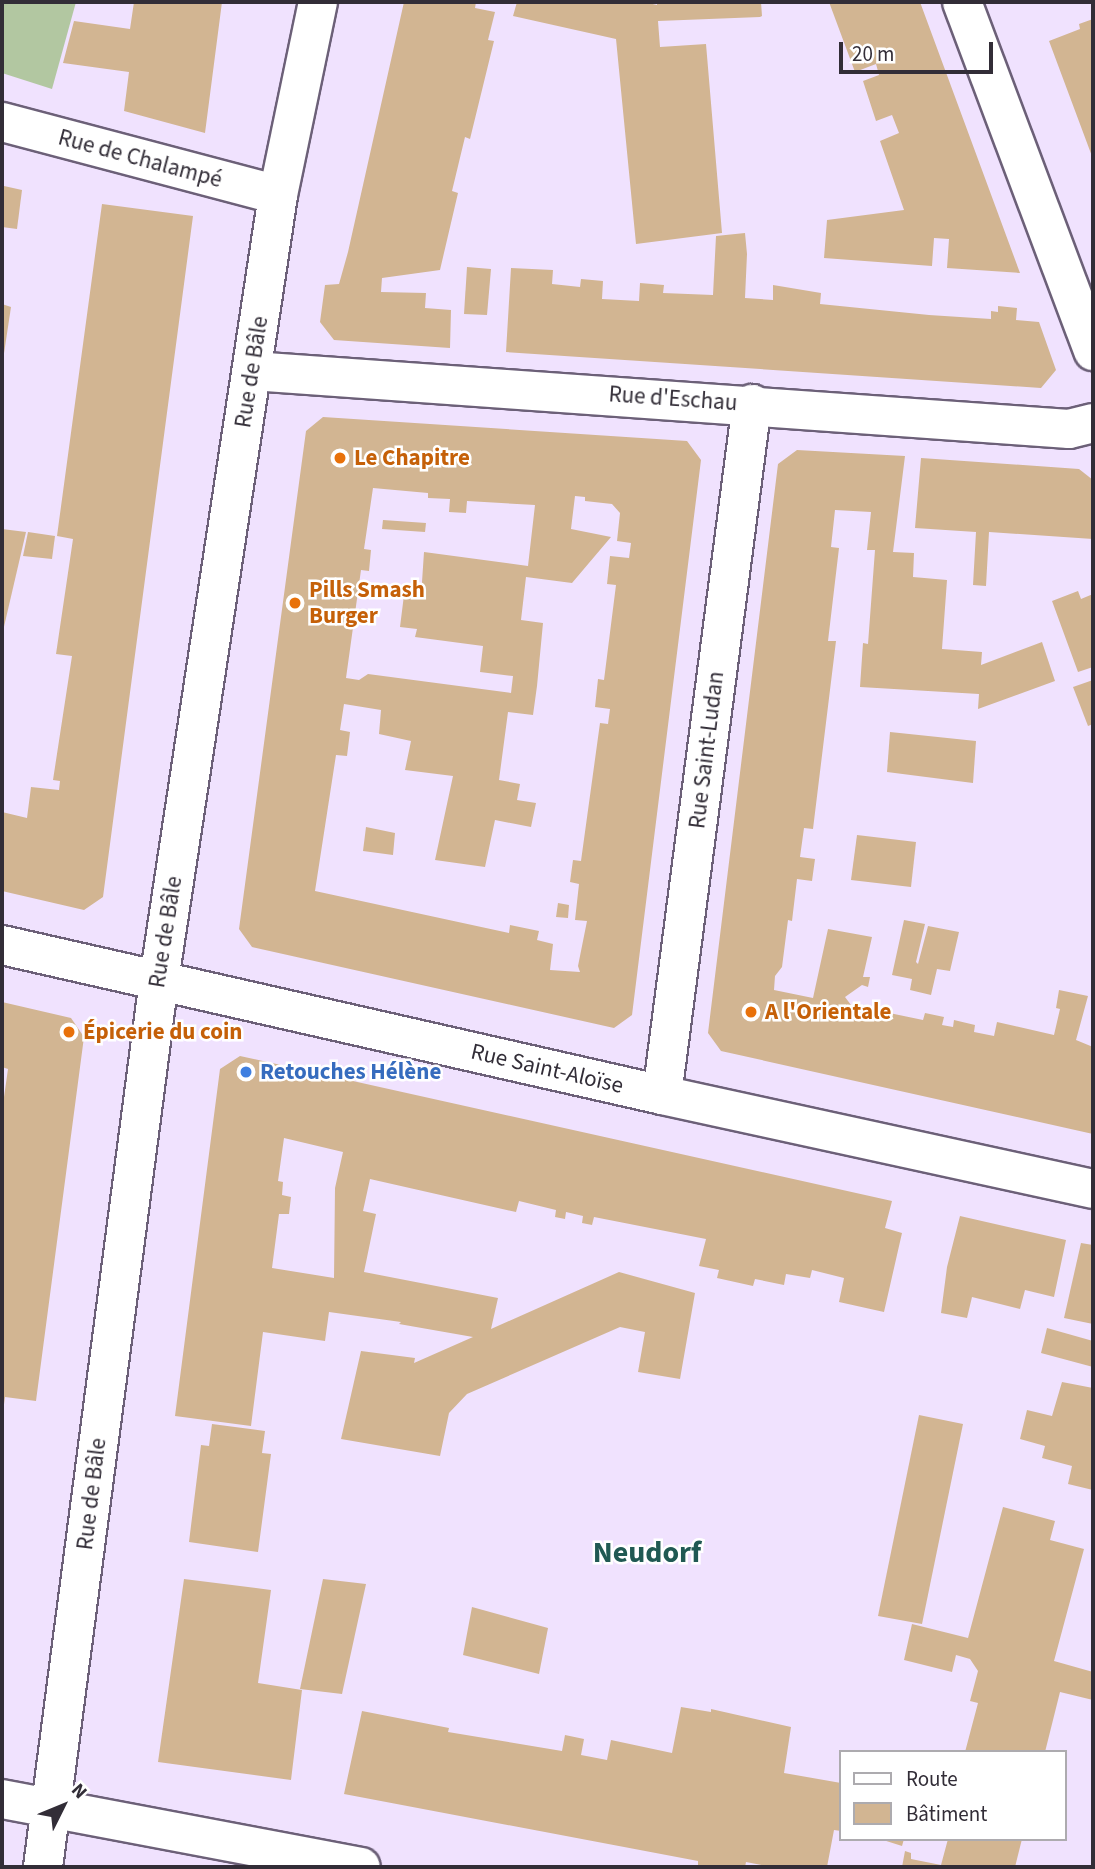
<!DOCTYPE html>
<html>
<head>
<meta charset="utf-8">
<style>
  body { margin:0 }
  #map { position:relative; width:1095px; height:1869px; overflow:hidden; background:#f0e2fe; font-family:"Source Sans 3",sans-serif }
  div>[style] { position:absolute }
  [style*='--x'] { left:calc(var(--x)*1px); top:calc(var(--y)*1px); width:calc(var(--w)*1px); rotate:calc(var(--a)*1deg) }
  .green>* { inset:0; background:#b2c7a1 }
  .building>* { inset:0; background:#d2b592 }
  .roads { filter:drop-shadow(2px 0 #6c6078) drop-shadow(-2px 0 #6c6078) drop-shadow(0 2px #6c6078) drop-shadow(0 -2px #6c6078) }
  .minor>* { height:38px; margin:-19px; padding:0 19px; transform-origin:19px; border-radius:19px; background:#fff }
  .dots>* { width:19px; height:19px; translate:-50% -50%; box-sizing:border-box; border:4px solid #fff; border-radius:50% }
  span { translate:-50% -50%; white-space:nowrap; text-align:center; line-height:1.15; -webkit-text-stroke:5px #fff; paint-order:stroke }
  .street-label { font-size:23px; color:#322d37 }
  .food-label { font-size:23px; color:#c56008; font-weight:700 }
  .left { translate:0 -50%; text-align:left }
  .shop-label { font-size:23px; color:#366cbe; font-weight:700 }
  .district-label { font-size:30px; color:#205953; font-weight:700 }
  .frame { position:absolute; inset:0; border:4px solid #322d37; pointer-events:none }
  .legend { position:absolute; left:839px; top:1750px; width:228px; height:91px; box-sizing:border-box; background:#fff; border:2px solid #adabaf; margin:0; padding:9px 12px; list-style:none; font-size:21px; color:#322d37 }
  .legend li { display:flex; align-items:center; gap:14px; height:35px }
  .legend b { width:35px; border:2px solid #adabaf }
  .north { position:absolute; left:28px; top:1771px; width:70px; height:70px; -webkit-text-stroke:5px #fff; paint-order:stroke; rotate:47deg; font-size:19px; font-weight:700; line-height:28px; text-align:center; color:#322d37 }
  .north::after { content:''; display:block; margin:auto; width:24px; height:32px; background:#322d37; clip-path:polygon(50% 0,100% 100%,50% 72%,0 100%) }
  .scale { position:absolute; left:839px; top:42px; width:154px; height:32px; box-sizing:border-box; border:4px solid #322d37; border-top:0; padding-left:9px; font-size:21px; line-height:24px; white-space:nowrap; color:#322d37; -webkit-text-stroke:5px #fff; paint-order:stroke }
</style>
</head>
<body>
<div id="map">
  <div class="green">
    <div style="clip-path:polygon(2px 2px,76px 2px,52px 89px,2px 73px)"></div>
  </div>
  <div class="building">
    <div style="clip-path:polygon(134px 2px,222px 2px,205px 133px,124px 111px,129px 72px,63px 63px,74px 21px,130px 29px)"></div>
    <div style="clip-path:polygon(404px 2px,476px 2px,475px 8px,495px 12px,488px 40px,494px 41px,470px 139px,465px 137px,452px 191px,458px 193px,440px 270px,382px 278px,381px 292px,426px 293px,425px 308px,451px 310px,450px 348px,334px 340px,320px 322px,325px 285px,339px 284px,348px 252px)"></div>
    <div style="clip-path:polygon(517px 2px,644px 2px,657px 5px,657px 2px,761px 2px,762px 16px,760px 17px,658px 21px,660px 47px,706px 44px,722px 233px,636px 244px,616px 39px,513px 16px)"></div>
    <div style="clip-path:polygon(829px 2px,920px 2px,1020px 273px,947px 268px,949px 239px,934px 238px,932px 266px,824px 258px,827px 220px,904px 210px,880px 141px,899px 133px,892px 115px,876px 121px,863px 81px,879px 75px,876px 64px,855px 72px)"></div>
    <div style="clip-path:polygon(1093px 19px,1093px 159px,1049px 41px,1080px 29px,1079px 24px)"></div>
    <div style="clip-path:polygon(4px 186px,22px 190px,17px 229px,2px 227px)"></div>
    <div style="clip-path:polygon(102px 204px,193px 216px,103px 897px,84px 910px,2px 891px,2px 812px,27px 818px,31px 787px,59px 790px,60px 781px,53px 780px,72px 656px,56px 654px,73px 539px,57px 536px)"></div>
    <div style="clip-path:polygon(745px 233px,747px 254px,745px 298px,773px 300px,773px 285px,821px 293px,820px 304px,929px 315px,991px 319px,991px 311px,998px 312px,998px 306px,1017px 308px,1016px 320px,1039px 322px,1056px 370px,1041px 388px,506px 352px,511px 268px,553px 270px,552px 284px,580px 287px,581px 279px,603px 281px,602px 299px,639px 301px,640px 283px,664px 285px,663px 293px,713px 295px,716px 236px)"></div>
    <div style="clip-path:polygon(467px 267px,491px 269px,487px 315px,464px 314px)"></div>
    <div style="clip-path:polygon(2px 304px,11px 307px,3px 360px,2px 360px)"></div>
    <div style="clip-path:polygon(evenodd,323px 417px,687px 441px,701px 460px,632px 1015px,614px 1028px,252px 947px,239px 929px,306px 431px,323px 417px,373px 488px,428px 493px,428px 498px,450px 499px,449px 512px,466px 513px,467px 501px,535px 505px,528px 566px,424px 552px,421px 597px,404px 595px,400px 627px,417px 629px,415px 637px,483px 646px,480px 672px,513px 676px,511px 693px,368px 674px,359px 680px,346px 678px,361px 570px,369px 571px,371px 550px,364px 549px,373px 488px,323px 417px,575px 496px,585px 497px,585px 501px,612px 504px,620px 513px,617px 541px,631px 543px,629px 558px,610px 556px,607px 584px,616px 585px,604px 680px,598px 679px,595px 707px,610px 709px,608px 724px,600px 723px,581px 861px,573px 860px,570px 882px,579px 884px,575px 920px,587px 921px,578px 966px,580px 972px,550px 970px,553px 944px,537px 940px,539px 931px,510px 925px,509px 933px,315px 891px,336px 755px,347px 756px,350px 732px,340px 730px,344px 704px,381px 710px,379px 734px,411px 741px,405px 770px,453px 776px,435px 860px,485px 867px,495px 820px,531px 827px,536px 803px,517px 800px,520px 784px,499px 780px,508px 712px,533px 715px,537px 686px,543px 623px,521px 620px,526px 577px,572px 583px,611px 537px,571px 529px,575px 496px)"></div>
    <div style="clip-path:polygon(797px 450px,905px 456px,893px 552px,914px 553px,913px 577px,947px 580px,942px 649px,982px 652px,981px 665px,1042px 642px,1055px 681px,978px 709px,979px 694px,860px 687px,863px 643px,868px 644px,875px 550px,867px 550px,871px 512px,835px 510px,831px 547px,839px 548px,828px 641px,836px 641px,813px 829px,804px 828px,800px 857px,815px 859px,812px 881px,797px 879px,792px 921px,788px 920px,782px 967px,775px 976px,774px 990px,813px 998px,828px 929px,872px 937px,863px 977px,870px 977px,868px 987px,862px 985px,845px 997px,851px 1005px,923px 1020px,925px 1013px,944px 1017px,942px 1025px,953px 1027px,954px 1020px,975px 1025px,974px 1032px,994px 1036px,997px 1022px,1054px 1035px,1060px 1009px,1056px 1008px,1059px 990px,1088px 996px,1076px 1040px,1093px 1047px,1093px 1134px,721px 1051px,708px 1033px,778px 464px)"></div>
    <div style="clip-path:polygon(921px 458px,1079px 469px,1093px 480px,1093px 539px,989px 532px,986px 586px,973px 585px,976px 532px,915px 528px)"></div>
    <div style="clip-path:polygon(383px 520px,426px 523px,425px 532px,382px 529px)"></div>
    <div style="clip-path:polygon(2px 529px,26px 532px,3px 631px,2px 631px)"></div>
    <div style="clip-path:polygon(28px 532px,55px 536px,52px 559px,23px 556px)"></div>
    <div style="clip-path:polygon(1078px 591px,1081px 599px,1093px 594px,1093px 667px,1078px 672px,1052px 601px)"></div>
    <div style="clip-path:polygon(1093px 680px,1093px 724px,1088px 726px,1073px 687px)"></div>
    <div style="clip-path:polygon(890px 732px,976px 741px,973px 783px,887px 772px)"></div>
    <div style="clip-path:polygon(366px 827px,395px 833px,393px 855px,363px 851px)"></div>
    <div style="clip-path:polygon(857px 835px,916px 842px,911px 887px,851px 880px)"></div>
    <div style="clip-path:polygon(558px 903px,569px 905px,568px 918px,556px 917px)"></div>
    <div style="clip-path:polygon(904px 920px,925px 924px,916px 962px,918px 964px,928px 926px,959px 932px,950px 971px,937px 969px,931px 995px,910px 990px,912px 979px,892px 975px)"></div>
    <div style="clip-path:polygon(2px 1002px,71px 1018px,84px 1037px,36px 1401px,5px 1397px,3px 1412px,2px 1111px,8px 1069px,2px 1067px)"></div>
    <div style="clip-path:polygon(evenodd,240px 1056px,892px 1201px,885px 1228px,902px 1233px,884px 1312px,839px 1302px,844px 1278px,812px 1270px,810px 1278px,786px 1274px,784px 1285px,755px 1279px,753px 1286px,717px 1278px,719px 1270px,699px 1266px,706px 1239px,594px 1217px,592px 1225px,582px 1223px,583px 1216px,566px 1212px,565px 1219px,555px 1217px,556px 1210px,519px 1201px,516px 1212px,370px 1179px,363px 1211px,376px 1214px,364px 1272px,498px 1298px,491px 1329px,619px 1272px,695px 1293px,680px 1379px,638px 1372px,645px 1332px,620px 1327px,467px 1394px,449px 1413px,440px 1456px,341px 1439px,361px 1351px,415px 1358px,414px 1363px,473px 1337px,399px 1324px,401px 1322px,329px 1312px,325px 1341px,263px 1332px,251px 1426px,175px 1416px,220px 1069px,240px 1056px,284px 1138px,343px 1152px,335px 1188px,334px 1278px,272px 1268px,279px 1214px,289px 1214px,291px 1197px,282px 1195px,283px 1182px,278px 1181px,284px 1138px)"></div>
    <div style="clip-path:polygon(960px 1216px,1066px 1240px,1054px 1297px,1025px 1290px,1020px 1309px,972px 1297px,967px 1318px,941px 1313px,947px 1267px)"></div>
    <div style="clip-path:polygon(1081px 1243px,1093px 1245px,1093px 1324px,1064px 1318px)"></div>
    <div style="clip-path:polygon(1047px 1328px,1093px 1341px,1093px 1367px,1041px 1353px)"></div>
    <div style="clip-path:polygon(1062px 1382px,1093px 1388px,1093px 1490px,1068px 1484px,1072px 1466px,1042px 1458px,1045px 1446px,1020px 1439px,1027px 1410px,1052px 1416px)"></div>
    <div style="clip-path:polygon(919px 1415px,963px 1424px,922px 1624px,878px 1616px)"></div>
    <div style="clip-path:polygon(212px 1424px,265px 1431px,262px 1453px,271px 1454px,258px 1552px,189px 1542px,201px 1445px,209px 1446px)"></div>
    <div style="clip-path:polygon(1003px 1507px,1055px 1521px,1050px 1540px,1084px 1549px,1054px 1661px,1093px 1672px,1093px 1700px,1060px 1692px,1045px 1752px,965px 1752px,978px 1703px,970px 1701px,978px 1671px,970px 1659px,956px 1655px,952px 1672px,904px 1660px,912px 1624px,968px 1638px)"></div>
    <div style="clip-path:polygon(184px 1579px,271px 1590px,258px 1683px,302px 1690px,291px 1780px,158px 1762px)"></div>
    <div style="clip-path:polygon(323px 1579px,366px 1584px,342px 1694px,300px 1689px)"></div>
    <div style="clip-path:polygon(472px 1607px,548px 1628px,539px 1674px,463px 1655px)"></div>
    <div style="clip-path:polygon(681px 1707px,711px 1712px,711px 1709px,791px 1727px,784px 1773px,841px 1783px,841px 1831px,834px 1830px,827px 1867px,772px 1867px,746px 1862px,745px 1867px,709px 1867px,698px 1865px,698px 1861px,344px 1794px,362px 1711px,449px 1728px,448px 1732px,562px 1751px,565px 1735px,584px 1739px,581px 1755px,607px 1760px,611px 1740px,672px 1753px)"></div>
    <div style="clip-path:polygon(880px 1839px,904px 1839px,902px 1846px)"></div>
    <div style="clip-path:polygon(948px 1839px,1022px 1839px,1015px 1867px,902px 1867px,905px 1851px,911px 1853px,911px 1859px,941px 1865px)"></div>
  </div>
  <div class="roads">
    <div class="minor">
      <div style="--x:962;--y:2;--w:373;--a:69.4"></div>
      <div style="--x:2;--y:122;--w:285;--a:14.8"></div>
      <div style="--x:252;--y:371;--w:819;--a:4.06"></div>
      <div style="--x:1069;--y:429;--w:25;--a:-14"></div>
      <div style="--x:2;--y:945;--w:677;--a:12.8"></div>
      <div style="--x:662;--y:1095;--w:441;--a:12.3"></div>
      <div style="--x:662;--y:1095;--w:697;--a:-82.58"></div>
      <div style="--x:2;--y:1799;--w:365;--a:10.7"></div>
      <div style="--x:43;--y:1867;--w:895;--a:-82.55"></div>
      <div style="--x:159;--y:980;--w:794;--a:-81.38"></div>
      <div style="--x:278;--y:195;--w:197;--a:-78.3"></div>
    </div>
  </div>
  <div class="dots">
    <div style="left:340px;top:458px;background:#e8710a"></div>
    <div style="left:295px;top:603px;background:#e8710a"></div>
    <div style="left:751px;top:1012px;background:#e8710a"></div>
    <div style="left:69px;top:1032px;background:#e8710a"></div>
    <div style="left:246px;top:1072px;background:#3f7fe0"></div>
  </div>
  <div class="street-label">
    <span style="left:140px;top:159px;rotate:15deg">Rue de Chalampé</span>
    <span style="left:252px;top:372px;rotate:-81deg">Rue de Bâle</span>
    <span style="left:673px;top:399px;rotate:4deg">Rue d'Eschau</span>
    <span style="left:707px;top:750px;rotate:-83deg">Rue Saint-Ludan</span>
    <span style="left:166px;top:932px;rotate:-81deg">Rue de Bâle</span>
    <span style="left:547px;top:1069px;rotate:13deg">Rue Saint-Aloïse</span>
    <span style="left:92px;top:1494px;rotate:-83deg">Rue de Bâle</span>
  </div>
  <div class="food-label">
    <span class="left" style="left:354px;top:458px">Le Chapitre</span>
    <span class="left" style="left:309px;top:603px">Pills Smash<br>Burger</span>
    <span class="left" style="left:765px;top:1012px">A l'Orientale</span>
    <span class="left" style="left:83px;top:1032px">Épicerie du coin</span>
  </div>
  <div class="shop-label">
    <span class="left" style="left:260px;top:1072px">Retouches Hélène</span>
  </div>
  <div class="district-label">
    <span style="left:647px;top:1553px">Neudorf</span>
  </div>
  <div class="frame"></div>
  <ul class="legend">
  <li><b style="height:9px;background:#fff"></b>Route</li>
  <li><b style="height:19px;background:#d2b592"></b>Bâtiment</li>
  </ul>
  <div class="north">N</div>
  <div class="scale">20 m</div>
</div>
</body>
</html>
